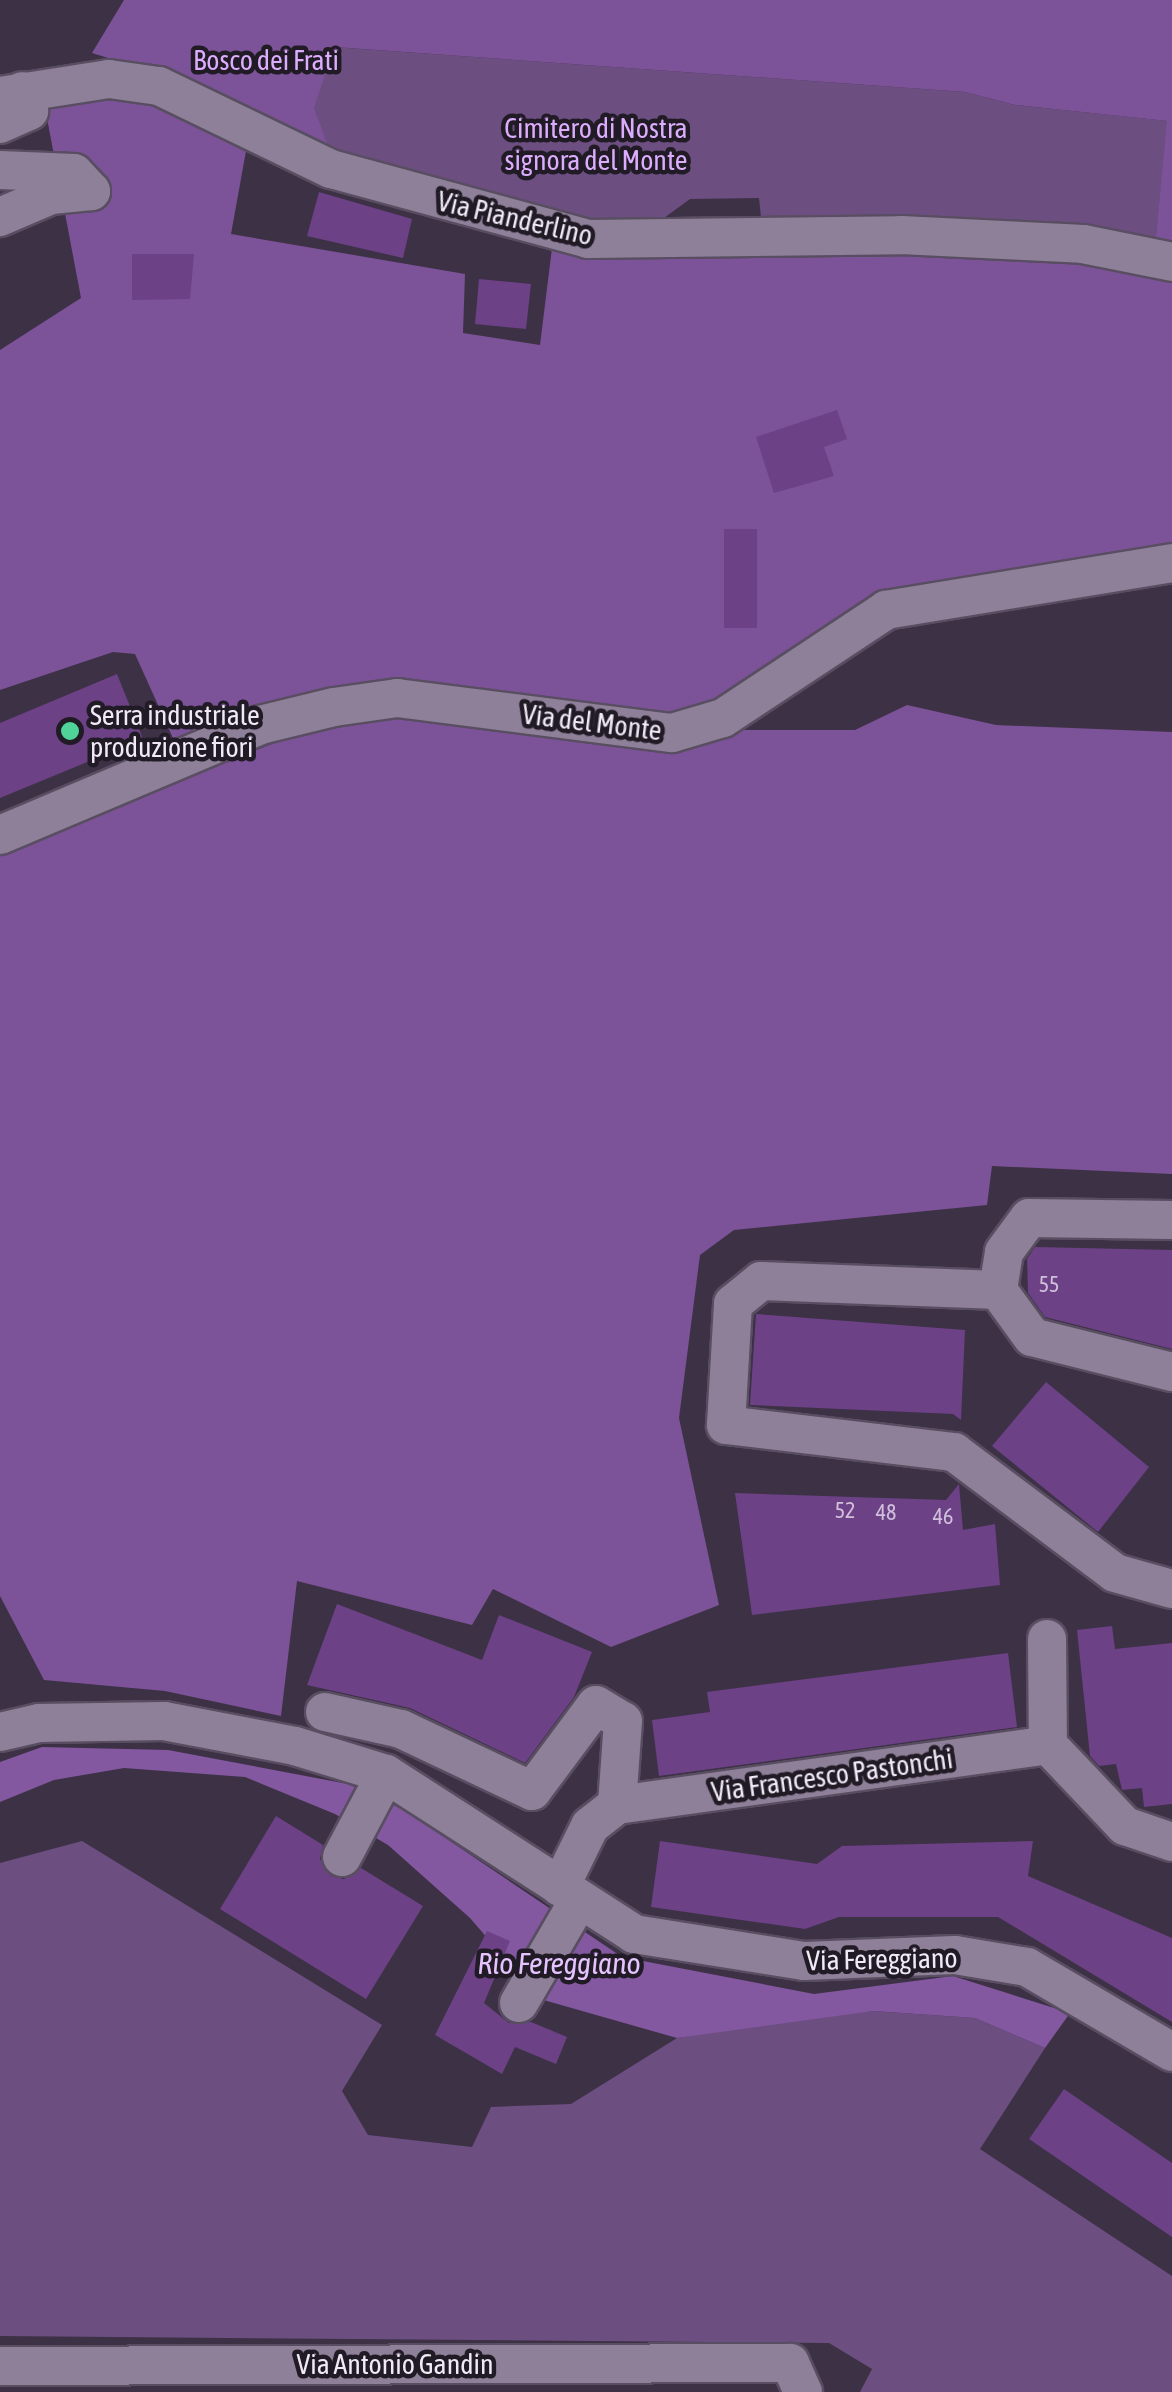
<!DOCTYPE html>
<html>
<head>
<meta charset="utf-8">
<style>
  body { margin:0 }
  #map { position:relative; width:1172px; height:2392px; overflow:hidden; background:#3d3146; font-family:"Asap Condensed",sans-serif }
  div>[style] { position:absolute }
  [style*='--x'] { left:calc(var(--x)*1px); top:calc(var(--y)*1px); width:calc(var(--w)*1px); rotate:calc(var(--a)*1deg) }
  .green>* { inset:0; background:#6c4e80 }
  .forest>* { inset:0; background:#7c5298 }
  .water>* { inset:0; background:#8358a0 }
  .building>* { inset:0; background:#6c4186 }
  .roads { filter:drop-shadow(2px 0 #594e61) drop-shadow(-2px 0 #594e61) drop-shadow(0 2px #594e61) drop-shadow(0 -2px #594e61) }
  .minor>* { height:38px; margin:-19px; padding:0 19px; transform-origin:19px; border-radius:19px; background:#8e8099 }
  .dots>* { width:28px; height:28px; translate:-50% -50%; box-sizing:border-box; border:5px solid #211b25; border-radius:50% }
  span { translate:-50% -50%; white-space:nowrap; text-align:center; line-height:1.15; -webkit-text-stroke:9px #211b25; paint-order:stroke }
  .number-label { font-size:22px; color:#d0bfdb }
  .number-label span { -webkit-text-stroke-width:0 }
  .park-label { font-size:28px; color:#dcadfc }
  .street-label { font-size:28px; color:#f1e9f7 }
  .poi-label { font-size:28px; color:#f1e9f7 }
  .left { translate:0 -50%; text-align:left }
  .water-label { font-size:30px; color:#e5c3fe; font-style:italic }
</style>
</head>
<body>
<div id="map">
  <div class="green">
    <div style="clip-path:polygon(333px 47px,965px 92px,1015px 105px,1168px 121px,1155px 245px,1010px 223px,761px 217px,759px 198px,690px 199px,664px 218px,595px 225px,333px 159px,313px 108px)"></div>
    <div style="clip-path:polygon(82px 1841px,382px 2025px,342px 2091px,368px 2135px,472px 2147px,491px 2107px,571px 2104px,677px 2038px,789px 2019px,873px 2011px,975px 2018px,1045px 2048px,980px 2149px,1172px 2276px,1172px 2392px,860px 2392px,872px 2369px,829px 2343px,0 2336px,0 1863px)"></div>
  </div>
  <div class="forest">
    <div style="clip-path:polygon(124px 0,1172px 0,1172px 248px,1155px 245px,1167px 121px,1015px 105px,965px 92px,334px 47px,314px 108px,333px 159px,160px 74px,92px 53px)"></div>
    <div style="clip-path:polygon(123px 96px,248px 140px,231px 234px,465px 274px,463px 333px,540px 345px,552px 248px,1050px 258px,1172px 278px,1172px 553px,912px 594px,686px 720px,399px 689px,177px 747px,135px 654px,113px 652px,0 690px,0 350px,81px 298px,43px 97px)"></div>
    <div style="clip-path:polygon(907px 705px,996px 725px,1172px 732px,1172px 1174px,992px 1166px,987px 1205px,734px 1230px,700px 1255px,679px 1418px,719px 1605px,611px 1647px,493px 1589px,472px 1625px,297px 1581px,281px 1716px,165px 1691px,44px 1680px,0 1596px,0 850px,336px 719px,398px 710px,728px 730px,855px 730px)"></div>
  </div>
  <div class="water">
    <div style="clip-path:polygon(42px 1747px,168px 1750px,348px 1784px,404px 1810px,622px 1957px,814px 1994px,953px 1976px,1070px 2013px,1045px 2048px,975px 2018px,873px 2011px,677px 2038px,540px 1999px,470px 1918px,388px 1845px,335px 1814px,245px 1777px,124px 1768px,54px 1780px,0 1802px,0 1762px)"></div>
  </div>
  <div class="building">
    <div style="clip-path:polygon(319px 192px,412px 219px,403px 258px,307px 236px)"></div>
    <div style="clip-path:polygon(132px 254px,194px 254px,190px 299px,132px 300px)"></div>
    <div style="clip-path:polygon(479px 279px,531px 284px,526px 329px,475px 324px)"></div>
    <div style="clip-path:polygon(837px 410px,847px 439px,824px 447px,834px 476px,774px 493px,756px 437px)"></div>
    <div style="clip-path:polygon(724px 529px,757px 529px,757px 628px,724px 628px)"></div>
    <div style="clip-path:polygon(117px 674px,143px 739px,0 798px,0 723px)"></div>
    <div style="clip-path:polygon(1035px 1247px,1172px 1250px,1172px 1349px,1045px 1317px,1028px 1293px,1027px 1259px)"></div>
    <div style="clip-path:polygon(756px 1314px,965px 1330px,961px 1420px,953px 1414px,750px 1405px)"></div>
    <div style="clip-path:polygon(1046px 1382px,1149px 1467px,1098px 1532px,992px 1446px)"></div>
    <div style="clip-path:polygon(959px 1484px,963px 1530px,995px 1524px,1000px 1585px,752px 1615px,735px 1493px,946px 1500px)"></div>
    <div style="clip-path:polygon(337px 1604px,482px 1660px,499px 1615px,592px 1652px,574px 1697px,525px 1763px,410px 1708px,307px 1685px)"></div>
    <div style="clip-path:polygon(1112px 1626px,1115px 1649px,1172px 1643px,1172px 1804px,1144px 1807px,1142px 1788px,1122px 1790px,1116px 1764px,1099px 1766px,1090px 1756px,1077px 1630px)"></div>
    <div style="clip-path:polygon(1008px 1653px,1017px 1727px,659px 1776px,652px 1720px,710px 1712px,707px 1692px)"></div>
    <div style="clip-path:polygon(276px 1816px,323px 1845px,320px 1859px,331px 1876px,344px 1879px,361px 1868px,423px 1906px,366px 1999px,220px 1909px)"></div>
    <div style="clip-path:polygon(660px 1841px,817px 1864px,842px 1846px,1033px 1841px,1028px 1876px,1172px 1938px,1172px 2022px,998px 1917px,839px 1917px,805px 1929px,651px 1907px)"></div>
    <div style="clip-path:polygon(487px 1931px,510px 1941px,484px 2003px,509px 2023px,531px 2022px,567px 2037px,556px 2064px,515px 2047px,502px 2074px,435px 2035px)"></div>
    <div style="clip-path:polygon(1064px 2089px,1172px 2163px,1172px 2237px,1029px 2139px)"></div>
  </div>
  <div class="roads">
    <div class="minor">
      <div style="--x:0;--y:96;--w:110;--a:-8.9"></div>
      <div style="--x:109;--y:79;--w:50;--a:8"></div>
      <div style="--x:159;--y:86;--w:191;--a:25.8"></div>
      <div style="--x:331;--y:169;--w:266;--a:15.2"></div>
      <div style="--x:588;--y:239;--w:313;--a:-0.7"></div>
      <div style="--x:901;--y:235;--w:182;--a:2.8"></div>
      <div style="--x:1083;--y:244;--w:91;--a:11.4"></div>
      <div style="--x:0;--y:124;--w:32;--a:-24"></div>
      <div style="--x:29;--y:111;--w:21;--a:-109"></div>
      <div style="--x:0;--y:170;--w:74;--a:2.3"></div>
      <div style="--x:74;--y:173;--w:25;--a:47"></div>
      <div style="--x:91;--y:191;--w:40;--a:174.3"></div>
      <div style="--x:51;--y:195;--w:56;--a:156.7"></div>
      <div style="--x:0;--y:835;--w:282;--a:-22.9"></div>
      <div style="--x:260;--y:725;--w:76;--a:-13.7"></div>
      <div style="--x:334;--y:707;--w:64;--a:-8.1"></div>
      <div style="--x:397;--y:698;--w:277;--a:7.3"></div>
      <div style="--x:672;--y:733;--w:53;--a:-16.4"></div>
      <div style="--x:723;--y:718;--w:196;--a:-33.5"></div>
      <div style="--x:886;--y:610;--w:290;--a:-9.3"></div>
      <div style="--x:998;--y:1290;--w:38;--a:-81"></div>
      <div style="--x:1004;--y:1252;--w:42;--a:-53.7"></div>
      <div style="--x:1029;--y:1218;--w:143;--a:0.8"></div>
      <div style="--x:1172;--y:1372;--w:144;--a:-166"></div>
      <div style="--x:1032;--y:1337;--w:58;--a:-125.9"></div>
      <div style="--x:998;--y:1290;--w:237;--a:-177.8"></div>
      <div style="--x:761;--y:1281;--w:36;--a:141"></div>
      <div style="--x:733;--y:1304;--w:121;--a:93.3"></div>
      <div style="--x:726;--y:1425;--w:230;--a:6.8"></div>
      <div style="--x:954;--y:1452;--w:201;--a:36.9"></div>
      <div style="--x:1115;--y:1573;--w:59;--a:15.7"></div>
      <div style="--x:1047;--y:1639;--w:106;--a:89.5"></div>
      <div style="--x:325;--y:1712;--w:78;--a:12.6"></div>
      <div style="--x:401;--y:1729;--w:145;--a:25.3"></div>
      <div style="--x:532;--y:1791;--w:107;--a:-53.3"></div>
      <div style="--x:596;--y:1705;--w:31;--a:31"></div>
      <div style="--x:623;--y:1721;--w:84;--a:94.1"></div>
      <div style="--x:0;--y:1732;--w:40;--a:-13"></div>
      <div style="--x:39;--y:1723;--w:125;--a:-0.9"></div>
      <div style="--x:164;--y:1721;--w:133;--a:10.8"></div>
      <div style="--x:295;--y:1746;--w:95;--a:17.1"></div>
      <div style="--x:386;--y:1774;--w:295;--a:32.8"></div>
      <div style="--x:634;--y:1934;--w:172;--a:9"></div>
      <div style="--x:804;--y:1961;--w:151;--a:-2.3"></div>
      <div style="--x:955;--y:1955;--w:73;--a:9.5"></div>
      <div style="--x:1027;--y:1967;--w:168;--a:30.4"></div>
      <div style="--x:342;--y:1857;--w:94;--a:-62.1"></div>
      <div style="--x:560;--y:1887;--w:68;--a:-63.8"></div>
      <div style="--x:590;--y:1826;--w:34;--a:-38"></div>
      <div style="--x:617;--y:1805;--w:435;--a:-7.9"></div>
      <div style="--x:1048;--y:1745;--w:112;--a:46.5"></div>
      <div style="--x:1125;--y:1826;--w:50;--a:18.8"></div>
      <div style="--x:519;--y:2003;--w:119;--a:-59.8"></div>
      <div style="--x:0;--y:2366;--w:790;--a:-0.22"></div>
      <div style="--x:790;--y:2363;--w:32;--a:66"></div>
    </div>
  </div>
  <div class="dots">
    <div style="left:70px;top:731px;background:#4fd399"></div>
  </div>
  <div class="number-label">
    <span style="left:1049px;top:1285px">55</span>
    <span style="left:845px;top:1511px">52</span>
    <span style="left:886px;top:1513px">48</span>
    <span style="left:943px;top:1517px">46</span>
  </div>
  <div class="park-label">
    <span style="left:266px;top:60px">Bosco dei Frati</span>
    <span style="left:596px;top:144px">Cimitero di Nostra<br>signora del Monte</span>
  </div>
  <div class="street-label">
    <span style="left:515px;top:218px;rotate:13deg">Via Pianderlino</span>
    <span style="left:592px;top:722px;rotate:7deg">Via del Monte</span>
    <span style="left:832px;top:1775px;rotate:-8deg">Via Francesco Pastonchi</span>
    <span style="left:882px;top:1959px;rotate:-1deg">Via Fereggiano</span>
    <span style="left:395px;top:2364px">Via Antonio Gandin</span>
  </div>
  <div class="poi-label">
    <span class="left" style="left:90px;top:731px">Serra industriale<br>produzione fiori</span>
  </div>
  <div class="water-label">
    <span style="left:559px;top:1963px">Rio Fereggiano</span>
  </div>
</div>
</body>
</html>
